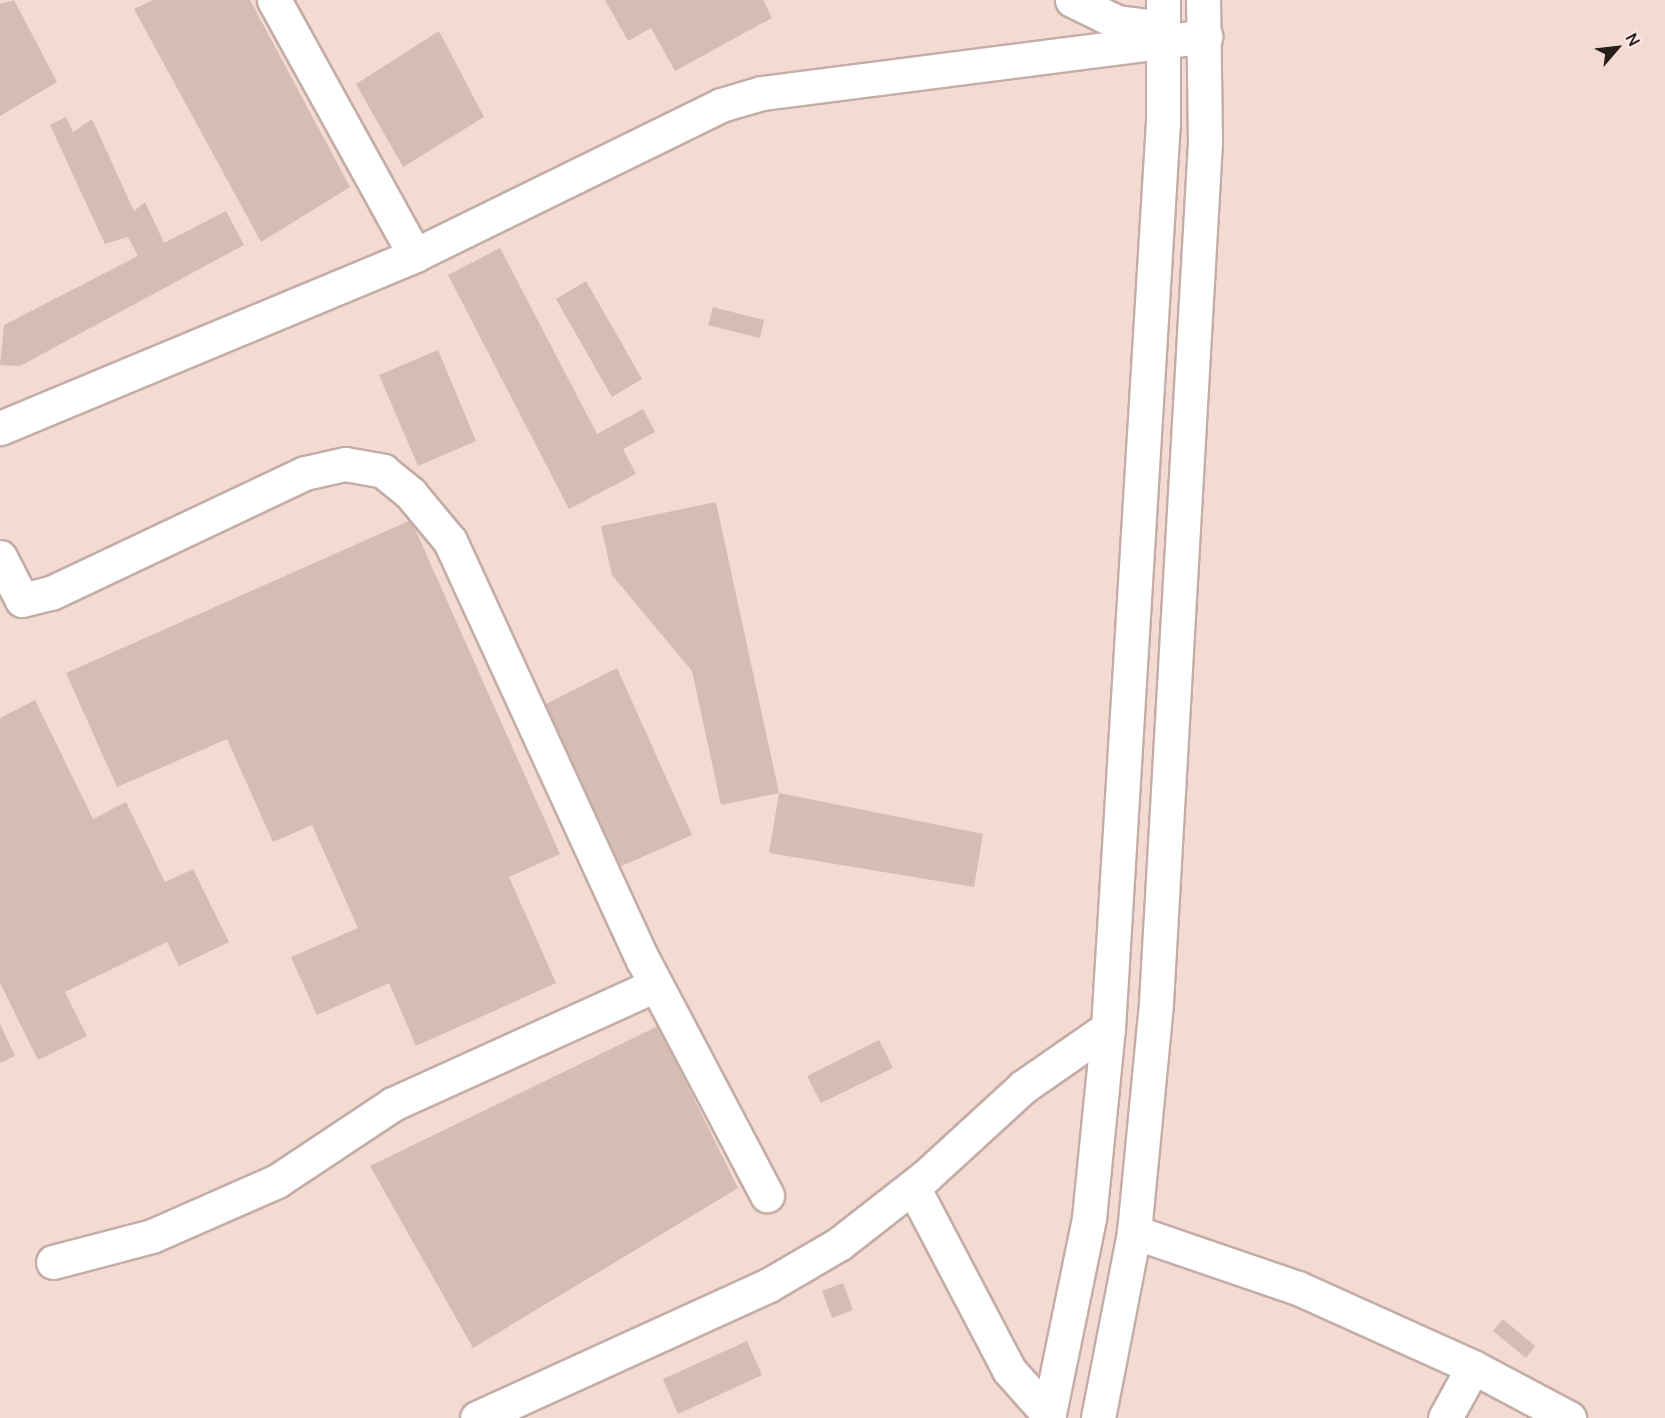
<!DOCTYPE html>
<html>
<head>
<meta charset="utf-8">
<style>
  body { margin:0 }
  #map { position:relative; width:1665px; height:1418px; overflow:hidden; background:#f3dbd3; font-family:Manrope,sans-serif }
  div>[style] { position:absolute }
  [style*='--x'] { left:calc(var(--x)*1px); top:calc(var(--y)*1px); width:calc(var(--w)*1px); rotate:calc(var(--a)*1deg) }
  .building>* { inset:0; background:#d4bdb5 }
  .roads { filter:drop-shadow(2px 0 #c4ada6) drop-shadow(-2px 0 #c4ada6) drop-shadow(0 2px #c4ada6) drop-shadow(0 -2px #c4ada6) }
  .minor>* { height:33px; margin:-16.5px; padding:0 16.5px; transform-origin:16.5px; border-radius:16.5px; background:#fff }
  .major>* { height:33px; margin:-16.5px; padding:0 16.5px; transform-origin:16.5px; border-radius:16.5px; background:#fff }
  span { translate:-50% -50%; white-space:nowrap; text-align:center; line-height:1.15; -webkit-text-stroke:5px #fde9e3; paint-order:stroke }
  .north { position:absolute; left:1587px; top:18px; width:60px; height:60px; -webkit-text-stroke:4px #fde9e3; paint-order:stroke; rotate:62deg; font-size:16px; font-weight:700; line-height:24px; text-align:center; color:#281f1c }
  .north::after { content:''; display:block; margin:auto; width:21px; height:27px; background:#281f1c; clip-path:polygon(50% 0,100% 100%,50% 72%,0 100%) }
</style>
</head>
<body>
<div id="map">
  <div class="building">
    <div style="clip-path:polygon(14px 0,57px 82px,0 116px,0 4px)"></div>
    <div style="clip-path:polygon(153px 0,250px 0,350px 187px,261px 242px,134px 9px)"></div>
    <div style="clip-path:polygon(605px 0,763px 0,772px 18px,675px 71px,651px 28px,628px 41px)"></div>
    <div style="clip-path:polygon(439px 31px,484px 117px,403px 167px,356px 84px)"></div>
    <div style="clip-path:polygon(66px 117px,73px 132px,92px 119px,134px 211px,145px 202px,164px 243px,226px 211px,244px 245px,20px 366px,0 365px,4px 325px,138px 256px,128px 237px,105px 244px,50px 125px)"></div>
    <div style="clip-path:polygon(500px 248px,597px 434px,643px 409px,655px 432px,623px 449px,636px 474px,569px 509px,448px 275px)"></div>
    <div style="clip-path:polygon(586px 281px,642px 379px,612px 397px,556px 299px)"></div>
    <div style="clip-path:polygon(713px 307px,764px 320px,760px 338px,708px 325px)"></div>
    <div style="clip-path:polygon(438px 350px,476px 441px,418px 466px,379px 375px)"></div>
    <div style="clip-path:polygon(716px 502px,779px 793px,721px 805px,692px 671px,612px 575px,601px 526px)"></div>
    <div style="clip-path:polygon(411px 520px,560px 854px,509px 877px,556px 983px,416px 1046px,389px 983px,317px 1015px,291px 957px,358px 928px,312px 825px,273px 842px,227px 739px,117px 787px,66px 673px)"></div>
    <div style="clip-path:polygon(617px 668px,692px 835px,608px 872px,540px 707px)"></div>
    <div style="clip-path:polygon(35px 700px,93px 819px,126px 802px,165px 882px,193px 869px,229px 942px,179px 966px,167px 942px,65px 992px,87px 1036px,38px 1060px,0 983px,0 718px)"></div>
    <div style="clip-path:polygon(779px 793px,983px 834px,974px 887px,769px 853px)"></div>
    <div style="clip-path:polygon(0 1024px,15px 1056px,0 1063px)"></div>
    <div style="clip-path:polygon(658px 1026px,738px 1188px,473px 1348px,370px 1166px)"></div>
    <div style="clip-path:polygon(879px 1040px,893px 1068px,821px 1103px,807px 1076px)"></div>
    <div style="clip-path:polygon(843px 1283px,853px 1310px,832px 1318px,822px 1291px)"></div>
    <div style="clip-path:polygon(1503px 1319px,1535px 1346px,1526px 1358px,1493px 1331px)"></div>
    <div style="clip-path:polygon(747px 1341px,762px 1375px,678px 1414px,663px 1379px)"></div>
  </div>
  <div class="roads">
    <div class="minor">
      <div style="--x:274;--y:0;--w:291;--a:61.1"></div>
      <div style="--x:1072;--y:0;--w:50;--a:26.1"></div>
      <div style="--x:1117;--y:22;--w:46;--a:7.4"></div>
      <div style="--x:0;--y:428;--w:450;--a:-22.6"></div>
      <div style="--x:415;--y:255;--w:341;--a:-26.1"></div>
      <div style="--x:721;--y:105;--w:43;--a:-16.3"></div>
      <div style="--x:762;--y:93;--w:447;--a:-7.3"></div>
      <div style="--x:0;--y:557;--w:48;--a:62.9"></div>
      <div style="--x:22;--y:600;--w:30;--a:-14"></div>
      <div style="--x:51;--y:593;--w:281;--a:-25.3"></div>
      <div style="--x:305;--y:473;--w:41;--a:-12.7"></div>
      <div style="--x:345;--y:464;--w:39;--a:10"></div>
      <div style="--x:383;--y:471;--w:36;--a:39"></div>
      <div style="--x:411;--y:494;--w:61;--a:50.3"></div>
      <div style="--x:450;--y:541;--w:461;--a:65.3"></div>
      <div style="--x:643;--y:960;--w:266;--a:62.2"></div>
      <div style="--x:913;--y:1187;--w:207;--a:62.3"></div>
      <div style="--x:1009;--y:1370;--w:60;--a:48.4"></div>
      <div style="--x:1134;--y:1232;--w:173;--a:18.9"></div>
      <div style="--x:1298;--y:1288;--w:192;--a:24.3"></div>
      <div style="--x:1473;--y:1367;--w:109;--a:28"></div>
      <div style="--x:53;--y:1262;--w:102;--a:-14.7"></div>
      <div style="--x:152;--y:1236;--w:137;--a:-23.7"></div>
      <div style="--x:277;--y:1181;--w:139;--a:-33.6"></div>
      <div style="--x:393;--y:1104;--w:288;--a:-24.4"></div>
      <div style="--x:477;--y:1418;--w:319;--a:-24.5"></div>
      <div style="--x:767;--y:1286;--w:83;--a:-30.3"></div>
      <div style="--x:839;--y:1244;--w:110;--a:-38"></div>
      <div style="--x:926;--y:1176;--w:132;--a:-42.5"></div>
      <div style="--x:1023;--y:1087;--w:103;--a:-34.8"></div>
      <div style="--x:1445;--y:1418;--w:58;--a:-61.2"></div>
    </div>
    <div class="major">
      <div style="--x:1048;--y:1418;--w:204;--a:-78.4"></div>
      <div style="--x:1089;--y:1218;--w:191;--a:-84.3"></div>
      <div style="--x:1108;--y:1028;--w:908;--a:-86.53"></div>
      <div style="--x:1163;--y:122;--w:122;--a:-90"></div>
      <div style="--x:1098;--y:1418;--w:189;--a:-79"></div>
      <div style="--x:1134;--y:1232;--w:231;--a:-84.5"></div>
      <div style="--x:1156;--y:1002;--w:861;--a:-86.74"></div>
      <div style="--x:1205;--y:142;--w:142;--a:-90.8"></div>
    </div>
  </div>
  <div class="north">N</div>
</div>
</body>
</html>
